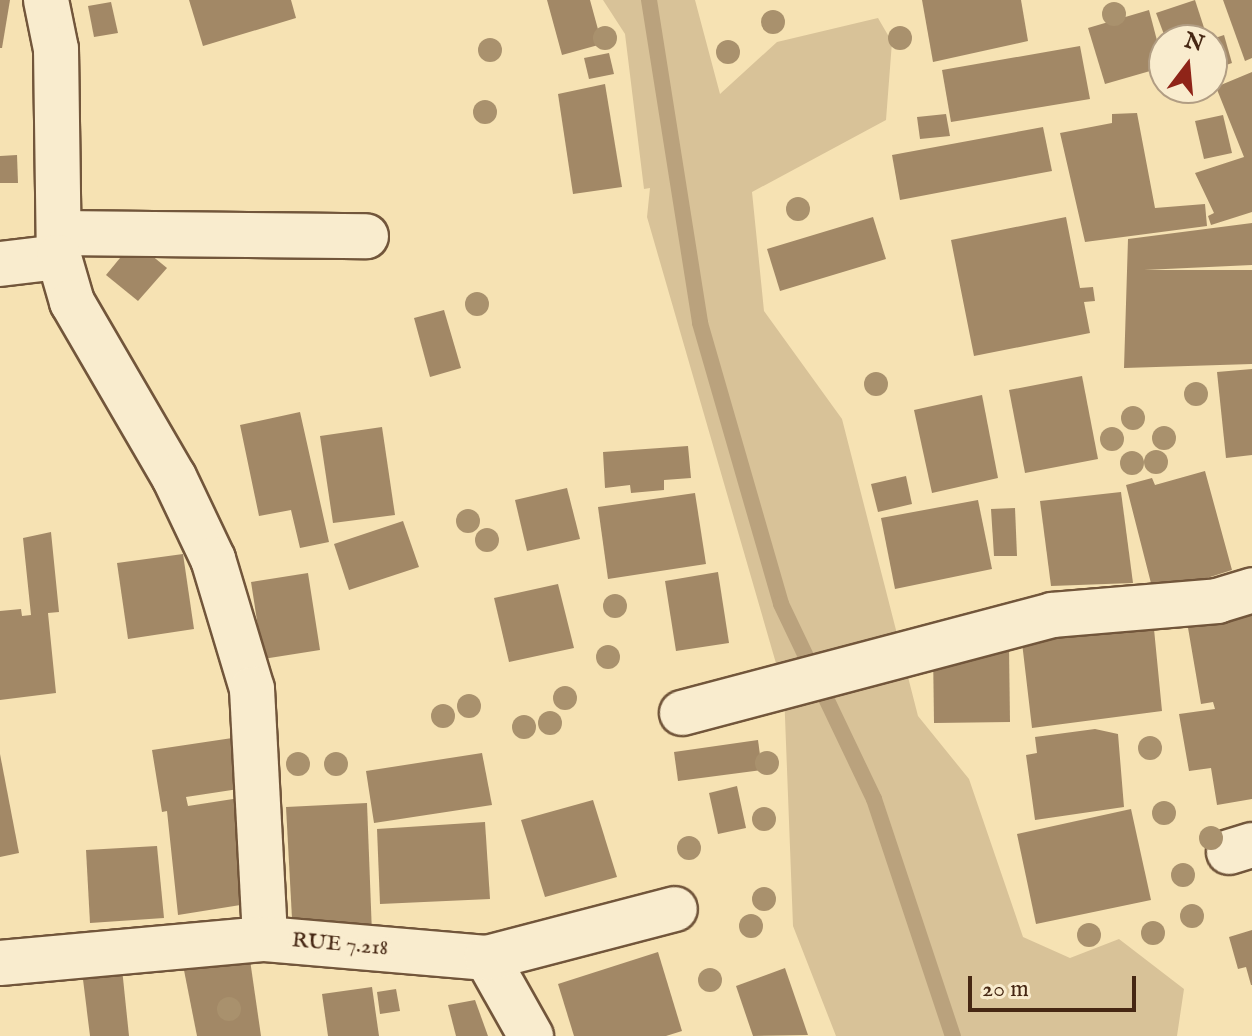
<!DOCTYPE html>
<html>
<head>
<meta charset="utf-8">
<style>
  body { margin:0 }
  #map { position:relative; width:1252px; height:1036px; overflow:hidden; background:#f6e2b3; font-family:"IM FELL English",serif }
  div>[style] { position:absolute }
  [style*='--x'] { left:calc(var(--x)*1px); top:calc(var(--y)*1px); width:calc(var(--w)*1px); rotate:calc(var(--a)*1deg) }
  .green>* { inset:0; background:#d8c298 }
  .stream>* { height:16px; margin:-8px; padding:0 8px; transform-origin:8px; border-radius:8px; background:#baa27d }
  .building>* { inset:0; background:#a28866 }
  .roads { filter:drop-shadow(2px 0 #72563b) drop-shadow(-2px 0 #72563b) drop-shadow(0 2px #72563b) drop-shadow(0 -2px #72563b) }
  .minor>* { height:44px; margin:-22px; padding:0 22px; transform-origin:22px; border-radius:22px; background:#f9ecce }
  .trees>* { width:24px; height:24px; margin:-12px; border-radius:50%; background:#a9916d }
  span { translate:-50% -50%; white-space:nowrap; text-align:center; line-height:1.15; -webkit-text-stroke:8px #f9ecce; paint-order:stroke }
  .street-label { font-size:22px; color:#462713 }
  .north { position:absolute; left:1148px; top:24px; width:80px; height:80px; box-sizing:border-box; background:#f9ecce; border:2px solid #b19d83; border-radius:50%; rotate:16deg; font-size:22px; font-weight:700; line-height:32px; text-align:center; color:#462713 }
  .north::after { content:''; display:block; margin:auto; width:28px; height:36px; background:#8f2418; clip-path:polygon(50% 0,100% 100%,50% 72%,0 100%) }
  .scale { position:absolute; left:968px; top:976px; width:168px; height:36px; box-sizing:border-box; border:4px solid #462713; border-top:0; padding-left:10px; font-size:24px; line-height:28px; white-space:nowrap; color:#462713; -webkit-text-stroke:6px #f9ecce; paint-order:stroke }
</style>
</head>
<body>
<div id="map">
  <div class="green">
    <div style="clip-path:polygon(603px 0,695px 0,720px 94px,777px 42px,878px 18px,892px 42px,886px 120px,752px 192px,764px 311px,842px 419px,918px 716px,969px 779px,1023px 937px,1070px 958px,1119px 939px,1184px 989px,1177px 1036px,836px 1036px,793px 926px,784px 691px,647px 217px,650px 188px,644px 189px,625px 34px)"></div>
  </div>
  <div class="stream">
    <div style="--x:649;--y:0;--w:327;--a:81"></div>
    <div style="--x:700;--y:323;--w:292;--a:73.9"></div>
    <div style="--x:781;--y:604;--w:216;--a:64.5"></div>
    <div style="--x:874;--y:799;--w:250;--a:71.6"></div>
  </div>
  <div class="building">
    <div style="clip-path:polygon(0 0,10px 0,2px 48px,0 48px)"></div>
    <div style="clip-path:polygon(189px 0,291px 0,296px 18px,203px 46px)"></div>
    <div style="clip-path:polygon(547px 0,590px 0,602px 44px,562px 55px)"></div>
    <div style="clip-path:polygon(922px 0,1021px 0,1028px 41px,933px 62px)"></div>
    <div style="clip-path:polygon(1195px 0,1208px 40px,1166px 40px,1156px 13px)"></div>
    <div style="clip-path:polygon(1223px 0,1252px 0,1252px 58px,1245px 61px)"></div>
    <div style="clip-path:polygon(111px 2px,118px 33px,94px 37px,88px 6px)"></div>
    <div style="clip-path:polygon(1149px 10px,1164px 67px,1105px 84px,1088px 28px)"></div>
    <div style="clip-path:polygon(1224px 35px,1232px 63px,1212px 70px,1212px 39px)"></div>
    <div style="clip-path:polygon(1080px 46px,1090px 99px,951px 122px,942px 70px)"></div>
    <div style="clip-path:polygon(609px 53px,614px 74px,589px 79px,584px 58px)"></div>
    <div style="clip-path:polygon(1252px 72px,1252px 212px,1211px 225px,1208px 216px,1214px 213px,1195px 173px,1244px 157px,1216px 87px)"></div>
    <div style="clip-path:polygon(605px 84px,622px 187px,573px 194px,558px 94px)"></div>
    <div style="clip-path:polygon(1137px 113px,1155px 208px,1205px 204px,1207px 226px,1085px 242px,1060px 133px,1112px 123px,1112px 114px)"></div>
    <div style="clip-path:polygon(946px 114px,950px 136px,920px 139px,917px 117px)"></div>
    <div style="clip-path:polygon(1223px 115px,1232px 153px,1204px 159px,1195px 121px)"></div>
    <div style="clip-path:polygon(1043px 127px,1052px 171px,900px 200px,892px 155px)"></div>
    <div style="clip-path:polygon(17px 155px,18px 183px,0 183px,0 156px)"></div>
    <div style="clip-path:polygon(873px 217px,886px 259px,780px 291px,767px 249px)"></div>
    <div style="clip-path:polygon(1066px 217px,1080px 288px,1093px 287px,1095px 301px,1084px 302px,1090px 333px,974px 356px,951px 240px)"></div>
    <div style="clip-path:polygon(1252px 223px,1252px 265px,1144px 270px,1252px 270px,1252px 364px,1124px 368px,1128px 239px)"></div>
    <div style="clip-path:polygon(134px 241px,167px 268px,138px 301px,106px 275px)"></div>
    <div style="clip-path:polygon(444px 310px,461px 368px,430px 377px,414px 318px)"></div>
    <div style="clip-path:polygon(1252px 369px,1252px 455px,1226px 458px,1217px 372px)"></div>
    <div style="clip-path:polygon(1082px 376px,1098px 459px,1025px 473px,1009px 390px)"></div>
    <div style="clip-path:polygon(982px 395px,998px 478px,932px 493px,914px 410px)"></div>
    <div style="clip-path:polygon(300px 412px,329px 542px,300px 548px,291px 510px,259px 516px,240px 425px)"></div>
    <div style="clip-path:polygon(382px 427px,395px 515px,333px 523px,320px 436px)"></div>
    <div style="clip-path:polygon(688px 446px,691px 478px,664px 480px,664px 490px,631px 493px,630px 485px,605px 488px,603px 452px)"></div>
    <div style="clip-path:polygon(1205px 471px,1232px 570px,1154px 595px,1126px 485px,1152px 478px,1155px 485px)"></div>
    <div style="clip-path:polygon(906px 476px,912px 504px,878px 512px,871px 484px)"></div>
    <div style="clip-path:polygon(567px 488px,580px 539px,527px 551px,515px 500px)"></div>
    <div style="clip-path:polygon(1121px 492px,1133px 583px,1051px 586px,1040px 501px)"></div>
    <div style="clip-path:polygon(695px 493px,706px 564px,608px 579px,598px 507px)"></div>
    <div style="clip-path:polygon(978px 500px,992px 569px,895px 589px,881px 518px)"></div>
    <div style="clip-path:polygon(1015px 508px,1017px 556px,994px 556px,991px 509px)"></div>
    <div style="clip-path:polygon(403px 521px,419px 567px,349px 590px,334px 544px)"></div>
    <div style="clip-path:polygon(51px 532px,59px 612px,48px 613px,56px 693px,0 700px,0 611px,21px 609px,22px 616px,31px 615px,23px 538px)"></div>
    <div style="clip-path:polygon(183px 554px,194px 629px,128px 639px,117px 563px)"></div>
    <div style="clip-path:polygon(718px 572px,729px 643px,676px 651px,665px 581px)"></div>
    <div style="clip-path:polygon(308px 573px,320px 650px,263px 659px,251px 582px)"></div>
    <div style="clip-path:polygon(558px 584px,574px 648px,509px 662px,494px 598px)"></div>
    <div style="clip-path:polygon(1252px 611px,1252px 799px,1217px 805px,1211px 768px,1189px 771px,1179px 714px,1215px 709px,1213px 702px,1201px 704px,1187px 622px)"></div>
    <div style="clip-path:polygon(1076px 628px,1076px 637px,1154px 629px,1162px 711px,1032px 728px,1021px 634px)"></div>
    <div style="clip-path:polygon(1009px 648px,1010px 722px,934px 723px,933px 649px)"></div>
    <div style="clip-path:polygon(1095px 729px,1118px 734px,1124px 807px,1035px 820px,1026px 755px,1037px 753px,1035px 737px)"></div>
    <div style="clip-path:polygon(239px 737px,245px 788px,186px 797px,188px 806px,246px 797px,259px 902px,178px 915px,167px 811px,162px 812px,152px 750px)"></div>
    <div style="clip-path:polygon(758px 740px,762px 770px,678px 781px,674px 752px)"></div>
    <div style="clip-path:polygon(482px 753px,492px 805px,374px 823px,366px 771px)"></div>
    <div style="clip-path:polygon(0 754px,19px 853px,0 857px)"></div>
    <div style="clip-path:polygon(737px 786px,746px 828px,718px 834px,709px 793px)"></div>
    <div style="clip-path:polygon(593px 800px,617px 877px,545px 897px,521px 820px)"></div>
    <div style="clip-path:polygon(367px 803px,372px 934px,293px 937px,286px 807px)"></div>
    <div style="clip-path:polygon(1131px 809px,1151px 900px,1036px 924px,1017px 834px)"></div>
    <div style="clip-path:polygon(485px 822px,490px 899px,380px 904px,377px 829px)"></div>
    <div style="clip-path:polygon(157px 846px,164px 918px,90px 923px,86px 850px)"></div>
    <div style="clip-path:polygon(1252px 930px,1252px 985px,1251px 985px,1246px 967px,1238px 969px,1229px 937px)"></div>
    <div style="clip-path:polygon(248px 946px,261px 1036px,197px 1036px,181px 955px)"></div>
    <div style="clip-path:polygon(658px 952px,682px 1031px,666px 1036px,574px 1036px,558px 984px)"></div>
    <div style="clip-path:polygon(121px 959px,129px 1036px,90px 1036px,81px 963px)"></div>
    <div style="clip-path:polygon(785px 968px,808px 1035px,753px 1036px,736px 986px)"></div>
    <div style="clip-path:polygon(372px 987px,379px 1036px,328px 1036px,322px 994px)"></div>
    <div style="clip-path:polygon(396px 989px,400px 1011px,380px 1014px,377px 992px)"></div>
    <div style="clip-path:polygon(475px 1000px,488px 1036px,456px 1036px,448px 1005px)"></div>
  </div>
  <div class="roads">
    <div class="minor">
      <div style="--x:46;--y:0;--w:50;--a:78.5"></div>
      <div style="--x:56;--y:49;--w:208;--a:89.2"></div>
      <div style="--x:59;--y:233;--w:307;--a:0.6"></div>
      <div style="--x:0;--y:264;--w:59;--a:-6.8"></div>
      <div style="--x:59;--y:257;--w:47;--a:73.9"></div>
      <div style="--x:72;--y:302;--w:203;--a:59.8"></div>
      <div style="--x:174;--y:477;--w:91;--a:64.6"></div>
      <div style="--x:213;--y:559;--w:136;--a:73.3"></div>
      <div style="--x:252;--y:689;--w:250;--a:87"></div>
      <div style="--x:682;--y:713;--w:383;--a:-14.8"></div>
      <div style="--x:1052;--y:615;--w:166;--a:-4.8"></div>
      <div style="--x:1217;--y:601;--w:37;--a:-17"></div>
      <div style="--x:1229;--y:852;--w:24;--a:-17"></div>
      <div style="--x:487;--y:958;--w:90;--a:60.6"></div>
      <div style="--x:0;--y:963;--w:266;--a:-5.2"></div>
      <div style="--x:265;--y:939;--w:223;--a:4.9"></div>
      <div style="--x:487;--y:958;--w:194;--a:-14.6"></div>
    </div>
  </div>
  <div class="trees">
    <div style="left:1114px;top:14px"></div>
    <div style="left:773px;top:22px"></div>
    <div style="left:605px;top:38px"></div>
    <div style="left:900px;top:38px"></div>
    <div style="left:490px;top:50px"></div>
    <div style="left:728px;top:52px"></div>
    <div style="left:485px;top:112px"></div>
    <div style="left:798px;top:209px"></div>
    <div style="left:477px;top:304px"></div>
    <div style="left:876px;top:384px"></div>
    <div style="left:1196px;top:394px"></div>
    <div style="left:1133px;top:418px"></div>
    <div style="left:1164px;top:438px"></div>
    <div style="left:1112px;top:439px"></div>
    <div style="left:1156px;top:462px"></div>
    <div style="left:1132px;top:463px"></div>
    <div style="left:468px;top:521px"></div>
    <div style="left:487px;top:540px"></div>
    <div style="left:615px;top:606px"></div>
    <div style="left:608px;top:657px"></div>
    <div style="left:565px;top:698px"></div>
    <div style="left:469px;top:706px"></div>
    <div style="left:443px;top:716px"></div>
    <div style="left:550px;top:723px"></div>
    <div style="left:524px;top:727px"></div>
    <div style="left:1150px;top:748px"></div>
    <div style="left:767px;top:763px"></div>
    <div style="left:298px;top:764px"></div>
    <div style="left:336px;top:764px"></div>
    <div style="left:1164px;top:813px"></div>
    <div style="left:764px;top:819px"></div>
    <div style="left:1211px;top:838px"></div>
    <div style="left:689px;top:848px"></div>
    <div style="left:1183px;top:875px"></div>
    <div style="left:764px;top:899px"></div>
    <div style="left:1192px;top:916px"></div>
    <div style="left:751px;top:926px"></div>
    <div style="left:1153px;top:933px"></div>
    <div style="left:1089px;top:935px"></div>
    <div style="left:710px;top:980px"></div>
    <div style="left:229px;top:1009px"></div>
  </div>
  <div class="street-label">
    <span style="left:340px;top:945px;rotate:5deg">RUE 7.218</span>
  </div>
  <div class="north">N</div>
  <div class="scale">20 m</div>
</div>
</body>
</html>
